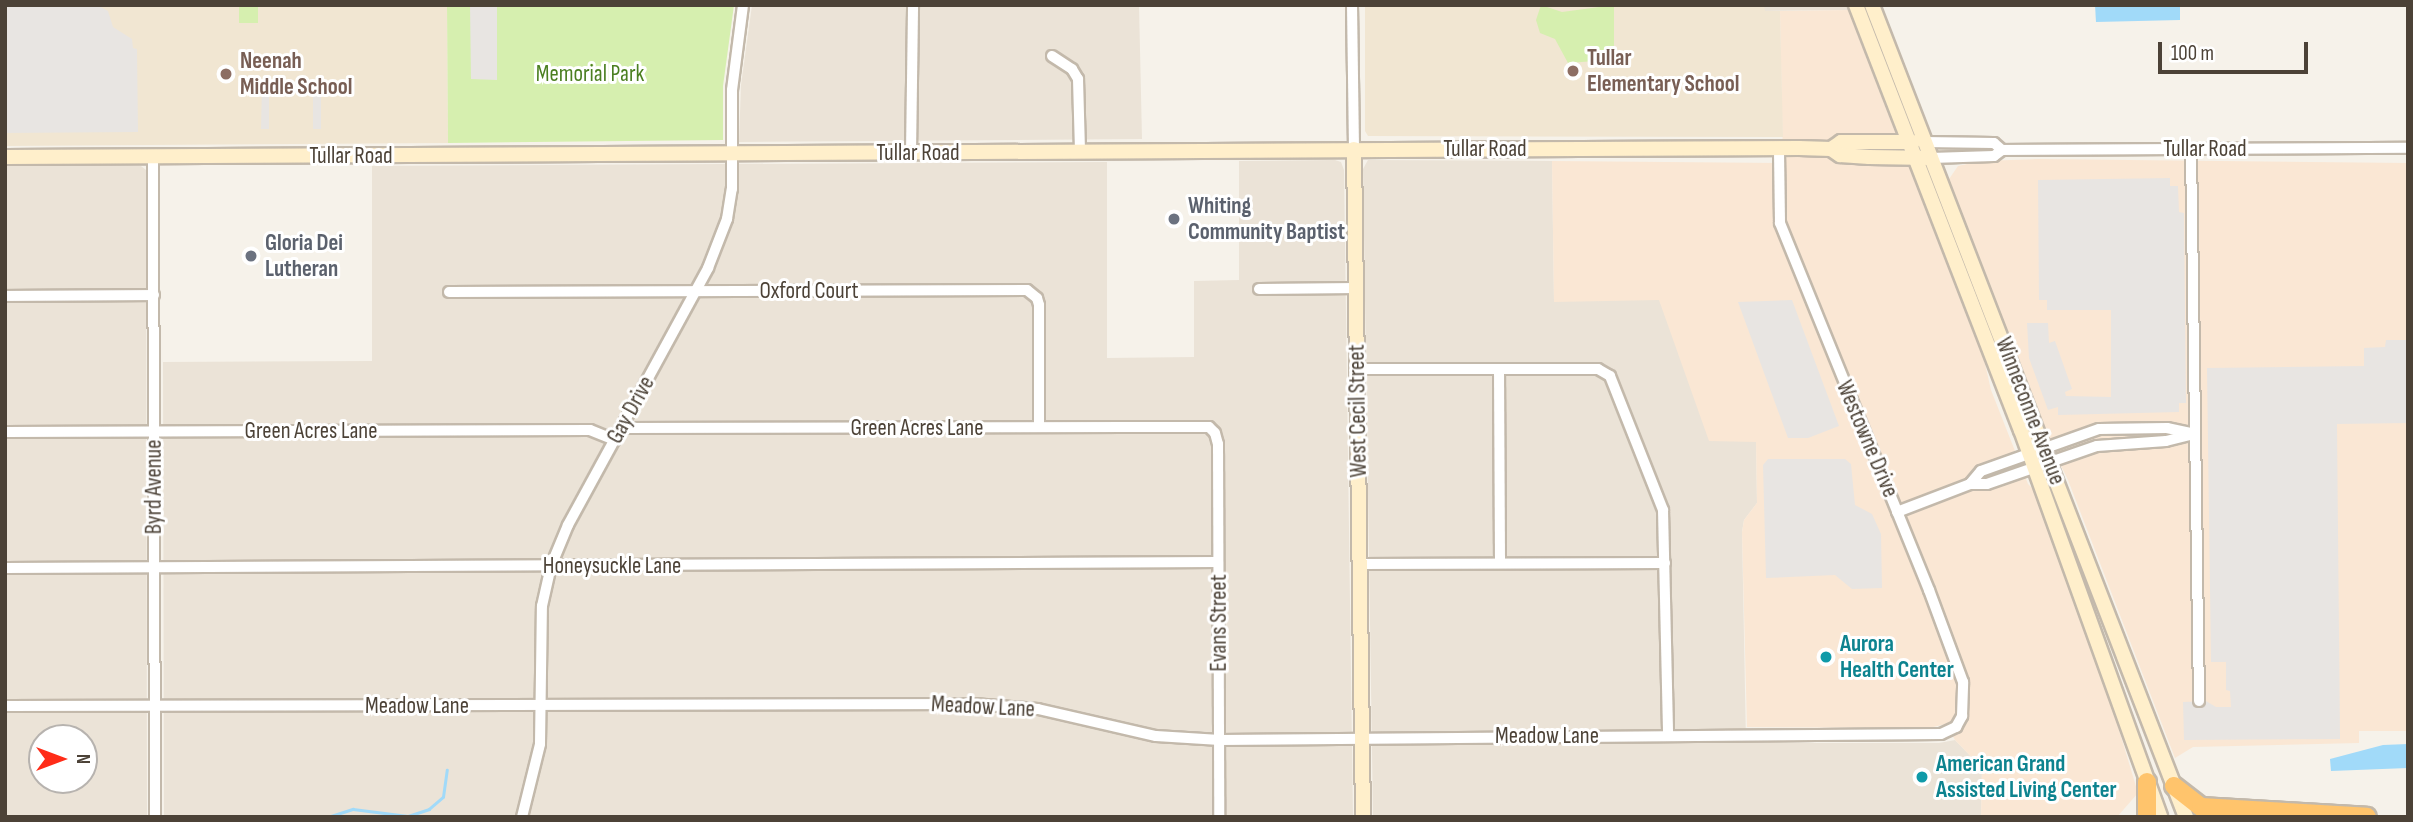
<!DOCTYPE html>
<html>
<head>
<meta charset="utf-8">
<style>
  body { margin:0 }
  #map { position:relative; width:2413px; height:822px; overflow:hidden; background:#f6f2ea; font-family:"Sofia Sans Condensed",sans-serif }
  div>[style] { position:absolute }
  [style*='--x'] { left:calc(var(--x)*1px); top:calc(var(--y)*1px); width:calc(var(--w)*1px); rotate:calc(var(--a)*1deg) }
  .residential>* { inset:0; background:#ebe3d7 }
  .commercial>* { inset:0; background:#fae7d4 }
  .education>* { inset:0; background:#f1e6d2 }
  .green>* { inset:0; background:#d6efaf }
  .parking>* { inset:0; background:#e8e5e2 }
  .water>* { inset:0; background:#a1daf9 }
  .stream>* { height:2.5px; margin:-1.25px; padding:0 1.25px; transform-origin:1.25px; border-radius:1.25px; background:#a1daf9 }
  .roads { filter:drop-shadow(2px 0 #c3b9ab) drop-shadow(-2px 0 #c3b9ab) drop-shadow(0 2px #c3b9ab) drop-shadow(0 -2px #c3b9ab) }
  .street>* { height:10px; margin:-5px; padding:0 5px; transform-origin:5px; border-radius:5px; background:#fff }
  .secondary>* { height:14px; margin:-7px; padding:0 7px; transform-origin:7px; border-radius:7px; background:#ffefcb }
  .highway>* { height:18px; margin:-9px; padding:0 9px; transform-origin:9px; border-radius:9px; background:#ffc46c }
  .dots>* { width:19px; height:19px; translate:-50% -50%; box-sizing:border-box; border:4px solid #fff; border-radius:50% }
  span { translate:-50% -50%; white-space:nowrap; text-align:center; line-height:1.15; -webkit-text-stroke:6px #fff; paint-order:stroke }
  .education-label { font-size:23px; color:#785e54; font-weight:700 }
  .left { translate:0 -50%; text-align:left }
  .park-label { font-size:23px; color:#4b7f21 }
  .street-label { font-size:23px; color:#4c4237 }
  .worship-label { font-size:23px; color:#5b616d; font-weight:700 }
  .culture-label { font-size:23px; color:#0d838f; font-weight:700 }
  .frame { position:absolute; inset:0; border:7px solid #4c4237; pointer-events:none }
  .north { position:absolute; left:28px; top:724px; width:70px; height:70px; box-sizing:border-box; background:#fff; border:2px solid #b7b3af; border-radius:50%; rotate:90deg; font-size:19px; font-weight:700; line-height:28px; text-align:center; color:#4c4237 }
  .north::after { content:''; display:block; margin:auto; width:24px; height:32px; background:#ff2c18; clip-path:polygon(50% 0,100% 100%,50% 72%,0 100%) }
  .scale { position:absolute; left:2158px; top:42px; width:150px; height:32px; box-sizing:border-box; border:4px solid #4c4237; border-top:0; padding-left:9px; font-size:21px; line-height:24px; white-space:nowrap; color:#4c4237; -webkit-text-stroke:5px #fff; paint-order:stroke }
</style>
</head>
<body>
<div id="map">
  <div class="residential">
    <div style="clip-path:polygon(752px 5px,1139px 5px,1142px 139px,739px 142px,741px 85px)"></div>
    <div style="clip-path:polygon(1764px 5px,1848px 5px,1850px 10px,1764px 11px)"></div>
    <div style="clip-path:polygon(1335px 160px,1341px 162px,1344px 170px,1353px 817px,164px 817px,163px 362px,372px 361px,372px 166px,1107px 162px,1107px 358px,1194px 357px,1194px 281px,1239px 280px,1239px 161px)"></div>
    <div style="clip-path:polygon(1368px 160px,1552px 161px,1554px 301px,1659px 299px,1669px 325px,1756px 442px,1757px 503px,1744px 520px,1742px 532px,1746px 743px,1939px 743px,1955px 740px,1982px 768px,1981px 817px,1373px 817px,1363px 169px)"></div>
    <div style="clip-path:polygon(evenodd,5px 166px,141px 166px,146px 170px,147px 817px,5px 817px,5px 166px,42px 738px,84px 738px,84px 780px,42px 780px,42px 738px)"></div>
  </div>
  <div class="commercial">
    <div style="clip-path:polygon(1850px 10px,1980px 342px,1991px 390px,2028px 484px,2036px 492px,2095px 650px,2138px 793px,2117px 817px,1981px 817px,1982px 768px,1955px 740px,1946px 724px,1929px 728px,1747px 727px,1742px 532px,1744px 520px,1757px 503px,1756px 442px,1709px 441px,1659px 300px,1554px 302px,1552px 161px,1783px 163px,1780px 11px)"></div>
    <div style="clip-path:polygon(2038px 159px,2408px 163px,2408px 731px,2359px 731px,2359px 743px,2193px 747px,2175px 758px,2068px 480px,2039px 421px,1947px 182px,1958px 166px,1981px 161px)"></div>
  </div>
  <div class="education">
    <div style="clip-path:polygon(5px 5px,447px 5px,448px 143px,5px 146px)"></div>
    <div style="clip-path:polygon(1365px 5px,1764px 5px,1765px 11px,1780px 11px,1783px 137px,1368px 136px,1365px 131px)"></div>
  </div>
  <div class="green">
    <div style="clip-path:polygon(239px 5px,258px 5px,258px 23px,239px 23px)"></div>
    <div style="clip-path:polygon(447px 5px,734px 5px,723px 86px,723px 140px,448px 143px)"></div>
    <div style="clip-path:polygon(1541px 5px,1562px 12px,1614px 5px,1614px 51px,1610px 56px,1595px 61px,1568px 63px,1555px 39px,1540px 33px,1536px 20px)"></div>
  </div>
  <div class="parking">
    <div style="clip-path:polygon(5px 5px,97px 5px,108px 11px,113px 27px,132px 39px,133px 48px,137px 49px,138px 132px,5px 133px)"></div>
    <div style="clip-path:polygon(470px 5px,497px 5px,497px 80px,471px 79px)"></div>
    <div style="clip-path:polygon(262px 87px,269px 87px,269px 129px,261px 129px)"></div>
    <div style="clip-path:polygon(313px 88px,321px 88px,321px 129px,313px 129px)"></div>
    <div style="clip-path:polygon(2170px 178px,2170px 186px,2178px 186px,2179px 212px,2184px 213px,2186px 403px,2179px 403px,2179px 412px,2058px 415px,2058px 407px,2048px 410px,2029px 358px,2027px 323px,2048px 323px,2049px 343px,2055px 341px,2072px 389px,2065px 392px,2066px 396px,2111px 397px,2111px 310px,2047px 310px,2047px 300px,2039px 300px,2038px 180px)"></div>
    <div style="clip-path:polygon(1792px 300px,1839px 426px,1808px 438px,1788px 438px,1738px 302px)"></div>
    <div style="clip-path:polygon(2386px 340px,2408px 340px,2408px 423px,2337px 424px,2340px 739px,2184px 740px,2183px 702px,2206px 701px,2216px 707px,2231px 707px,2230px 691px,2226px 690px,2226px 662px,2211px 662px,2207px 368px,2364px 366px,2364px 348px,2385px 347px)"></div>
    <div style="clip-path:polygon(1768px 459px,1845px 459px,1851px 464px,1855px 505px,1872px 514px,1881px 534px,1882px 588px,1852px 589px,1835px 575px,1766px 578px,1763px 465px)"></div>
  </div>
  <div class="water">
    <div style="clip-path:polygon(2095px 5px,2180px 5px,2180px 20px,2096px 22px)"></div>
    <div style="clip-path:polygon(2408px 744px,2408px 768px,2331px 771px,2330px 759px,2383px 745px)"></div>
  </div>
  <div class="stream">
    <div style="--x:277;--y:817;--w:27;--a:0"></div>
    <div style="--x:307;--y:817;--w:24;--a:-2"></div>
    <div style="--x:331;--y:816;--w:23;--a:-18"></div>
    <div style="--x:353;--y:809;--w:55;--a:7.3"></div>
    <div style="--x:408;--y:816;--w:22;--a:-18"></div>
    <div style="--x:429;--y:809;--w:18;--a:-41"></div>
    <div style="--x:443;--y:797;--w:27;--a:-82"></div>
  </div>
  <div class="roads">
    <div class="street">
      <div style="--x:1352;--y:5;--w:144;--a:89.2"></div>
      <div style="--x:1052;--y:56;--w:24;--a:33"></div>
      <div style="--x:1072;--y:69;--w:12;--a:59"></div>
      <div style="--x:1078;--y:79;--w:72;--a:88.4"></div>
      <div style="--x:1924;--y:142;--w:70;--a:0.8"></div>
      <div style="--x:1994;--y:143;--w:11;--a:41"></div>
      <div style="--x:2191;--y:149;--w:552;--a:89.17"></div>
      <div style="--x:911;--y:153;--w:148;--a:-89.2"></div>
      <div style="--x:153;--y:157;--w:660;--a:89.83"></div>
      <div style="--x:1931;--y:158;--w:63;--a:-1.8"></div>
      <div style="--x:1994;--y:156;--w:10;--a:-37"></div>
      <div style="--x:2002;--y:150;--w:406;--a:-0.3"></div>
      <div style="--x:1259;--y:289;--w:98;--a:-0.6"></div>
      <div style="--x:449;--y:292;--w:578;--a:-0.2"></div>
      <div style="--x:1027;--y:290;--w:13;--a:39"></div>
      <div style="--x:1037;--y:298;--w:7;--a:74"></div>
      <div style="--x:1039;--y:305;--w:122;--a:90"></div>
      <div style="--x:5;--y:296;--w:149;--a:-0.4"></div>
      <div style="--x:1357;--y:369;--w:241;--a:0"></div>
      <div style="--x:1598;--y:369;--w:14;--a:30"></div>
      <div style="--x:1610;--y:376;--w:144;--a:68.4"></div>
      <div style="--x:1663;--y:510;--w:226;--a:88.7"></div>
      <div style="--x:1499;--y:369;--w:194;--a:89.7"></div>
      <div style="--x:621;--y:428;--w:588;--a:-0.1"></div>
      <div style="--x:1209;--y:427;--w:8;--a:45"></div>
      <div style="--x:1215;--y:433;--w:11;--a:75"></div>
      <div style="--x:1218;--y:444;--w:373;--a:89.8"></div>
      <div style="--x:5;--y:432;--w:585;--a:-0.2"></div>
      <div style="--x:590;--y:430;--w:27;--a:22"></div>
      <div style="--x:1970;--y:484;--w:17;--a:-50"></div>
      <div style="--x:1981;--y:471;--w:125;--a:-19.6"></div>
      <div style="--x:2099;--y:429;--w:68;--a:-0.8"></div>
      <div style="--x:2167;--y:428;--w:24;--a:12"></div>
      <div style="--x:1897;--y:512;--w:78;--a:-21"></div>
      <div style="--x:1970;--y:484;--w:17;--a:0"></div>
      <div style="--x:1987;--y:484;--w:116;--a:-19.1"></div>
      <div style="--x:2097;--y:446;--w:69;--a:-4.1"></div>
      <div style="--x:2166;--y:441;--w:30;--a:-14"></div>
      <div style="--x:1360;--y:564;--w:305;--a:-0.2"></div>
      <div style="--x:5;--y:568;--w:1213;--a:-0.28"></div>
      <div style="--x:5;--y:706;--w:969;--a:-0.12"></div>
      <div style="--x:974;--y:704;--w:64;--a:4.5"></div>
      <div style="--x:1038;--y:709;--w:121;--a:12.9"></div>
      <div style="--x:1156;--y:736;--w:64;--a:3.6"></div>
      <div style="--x:1220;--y:740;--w:721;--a:-0.48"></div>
      <div style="--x:1941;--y:734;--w:17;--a:-25"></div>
      <div style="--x:1956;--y:727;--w:13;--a:-61"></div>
      <div style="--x:1962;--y:716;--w:34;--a:-88"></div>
      <div style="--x:1963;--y:682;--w:98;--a:-110.3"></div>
      <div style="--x:1929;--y:590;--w:396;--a:-112.1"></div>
      <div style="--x:1780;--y:223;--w:75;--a:-90.8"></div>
      <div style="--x:522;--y:817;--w:75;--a:-76.1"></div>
      <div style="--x:540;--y:744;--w:138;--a:-89.2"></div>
      <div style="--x:542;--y:606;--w:41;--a:-77.3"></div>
      <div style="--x:551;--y:566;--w:44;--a:-67.5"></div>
      <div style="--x:568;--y:525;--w:293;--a:-61.4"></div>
      <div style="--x:708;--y:268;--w:53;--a:-68.8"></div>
      <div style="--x:727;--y:219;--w:30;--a:-81"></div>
      <div style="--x:732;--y:189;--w:99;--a:-90"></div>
      <div style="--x:732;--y:90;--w:86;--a:-82.6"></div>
    </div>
    <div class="secondary">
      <div style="--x:1856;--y:5;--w:456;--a:68.8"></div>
      <div style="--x:2021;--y:430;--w:411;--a:70.2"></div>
      <div style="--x:1872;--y:5;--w:871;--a:68.86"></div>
      <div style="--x:1354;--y:149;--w:668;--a:89.23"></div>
      <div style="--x:1831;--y:149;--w:12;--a:-35"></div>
      <div style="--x:1841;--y:142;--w:72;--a:0"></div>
      <div style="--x:5;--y:157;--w:1794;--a:-0.29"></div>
      <div style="--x:1799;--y:148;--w:32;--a:2"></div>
      <div style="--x:1831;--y:149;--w:11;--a:34"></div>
      <div style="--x:1840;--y:155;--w:29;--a:4"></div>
      <div style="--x:1869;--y:157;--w:62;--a:0.9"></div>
    </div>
    <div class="highway">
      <div style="--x:2174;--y:786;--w:34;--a:38"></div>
      <div style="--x:2201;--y:807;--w:166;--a:3.4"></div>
      <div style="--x:2147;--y:817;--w:35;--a:-90"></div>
    </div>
  </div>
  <div class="dots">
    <div style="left:1573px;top:71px;background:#8d6e63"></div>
    <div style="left:226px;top:74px;background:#8d6e63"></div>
    <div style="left:1174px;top:219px;background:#6b7280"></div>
    <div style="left:251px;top:256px;background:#6b7280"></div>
    <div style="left:1826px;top:657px;background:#0f9aa8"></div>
    <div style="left:1922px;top:777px;background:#0f9aa8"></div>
  </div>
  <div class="education-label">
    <span class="left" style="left:1587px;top:71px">Tullar<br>Elementary School</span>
    <span class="left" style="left:240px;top:74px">Neenah<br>Middle School</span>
  </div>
  <div class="park-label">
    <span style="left:590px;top:74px">Memorial Park</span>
  </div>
  <div class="street-label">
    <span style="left:1485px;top:149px">Tullar Road</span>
    <span style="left:2205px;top:149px">Tullar Road</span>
    <span style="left:918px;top:153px">Tullar Road</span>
    <span style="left:351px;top:156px">Tullar Road</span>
    <span style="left:809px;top:291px">Oxford Court</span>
    <span style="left:631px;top:410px;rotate:-61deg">Gay Drive</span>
    <span style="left:1358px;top:411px;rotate:-91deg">West Cecil Street</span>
    <span style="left:2030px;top:411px;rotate:69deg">Winneconne Avenue</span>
    <span style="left:917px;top:428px">Green Acres Lane</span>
    <span style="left:311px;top:431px">Green Acres Lane</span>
    <span style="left:1867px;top:439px;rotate:67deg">Westowne Drive</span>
    <span style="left:154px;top:487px;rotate:-90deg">Byrd Avenue</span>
    <span style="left:612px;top:566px">Honeysuckle Lane</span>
    <span style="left:1219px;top:623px;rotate:-90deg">Evans Street</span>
    <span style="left:417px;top:706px">Meadow Lane</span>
    <span style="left:983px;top:707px;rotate:3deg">Meadow Lane</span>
    <span style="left:1547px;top:736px">Meadow Lane</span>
  </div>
  <div class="worship-label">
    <span class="left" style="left:1188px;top:219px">Whiting<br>Community Baptist</span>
    <span class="left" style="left:265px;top:256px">Gloria Dei<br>Lutheran</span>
  </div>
  <div class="culture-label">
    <span class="left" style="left:1840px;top:657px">Aurora<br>Health Center</span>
    <span class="left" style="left:1936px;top:777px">American Grand<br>Assisted Living Center</span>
  </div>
  <div class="frame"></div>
  <div class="north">N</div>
  <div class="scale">100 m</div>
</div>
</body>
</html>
